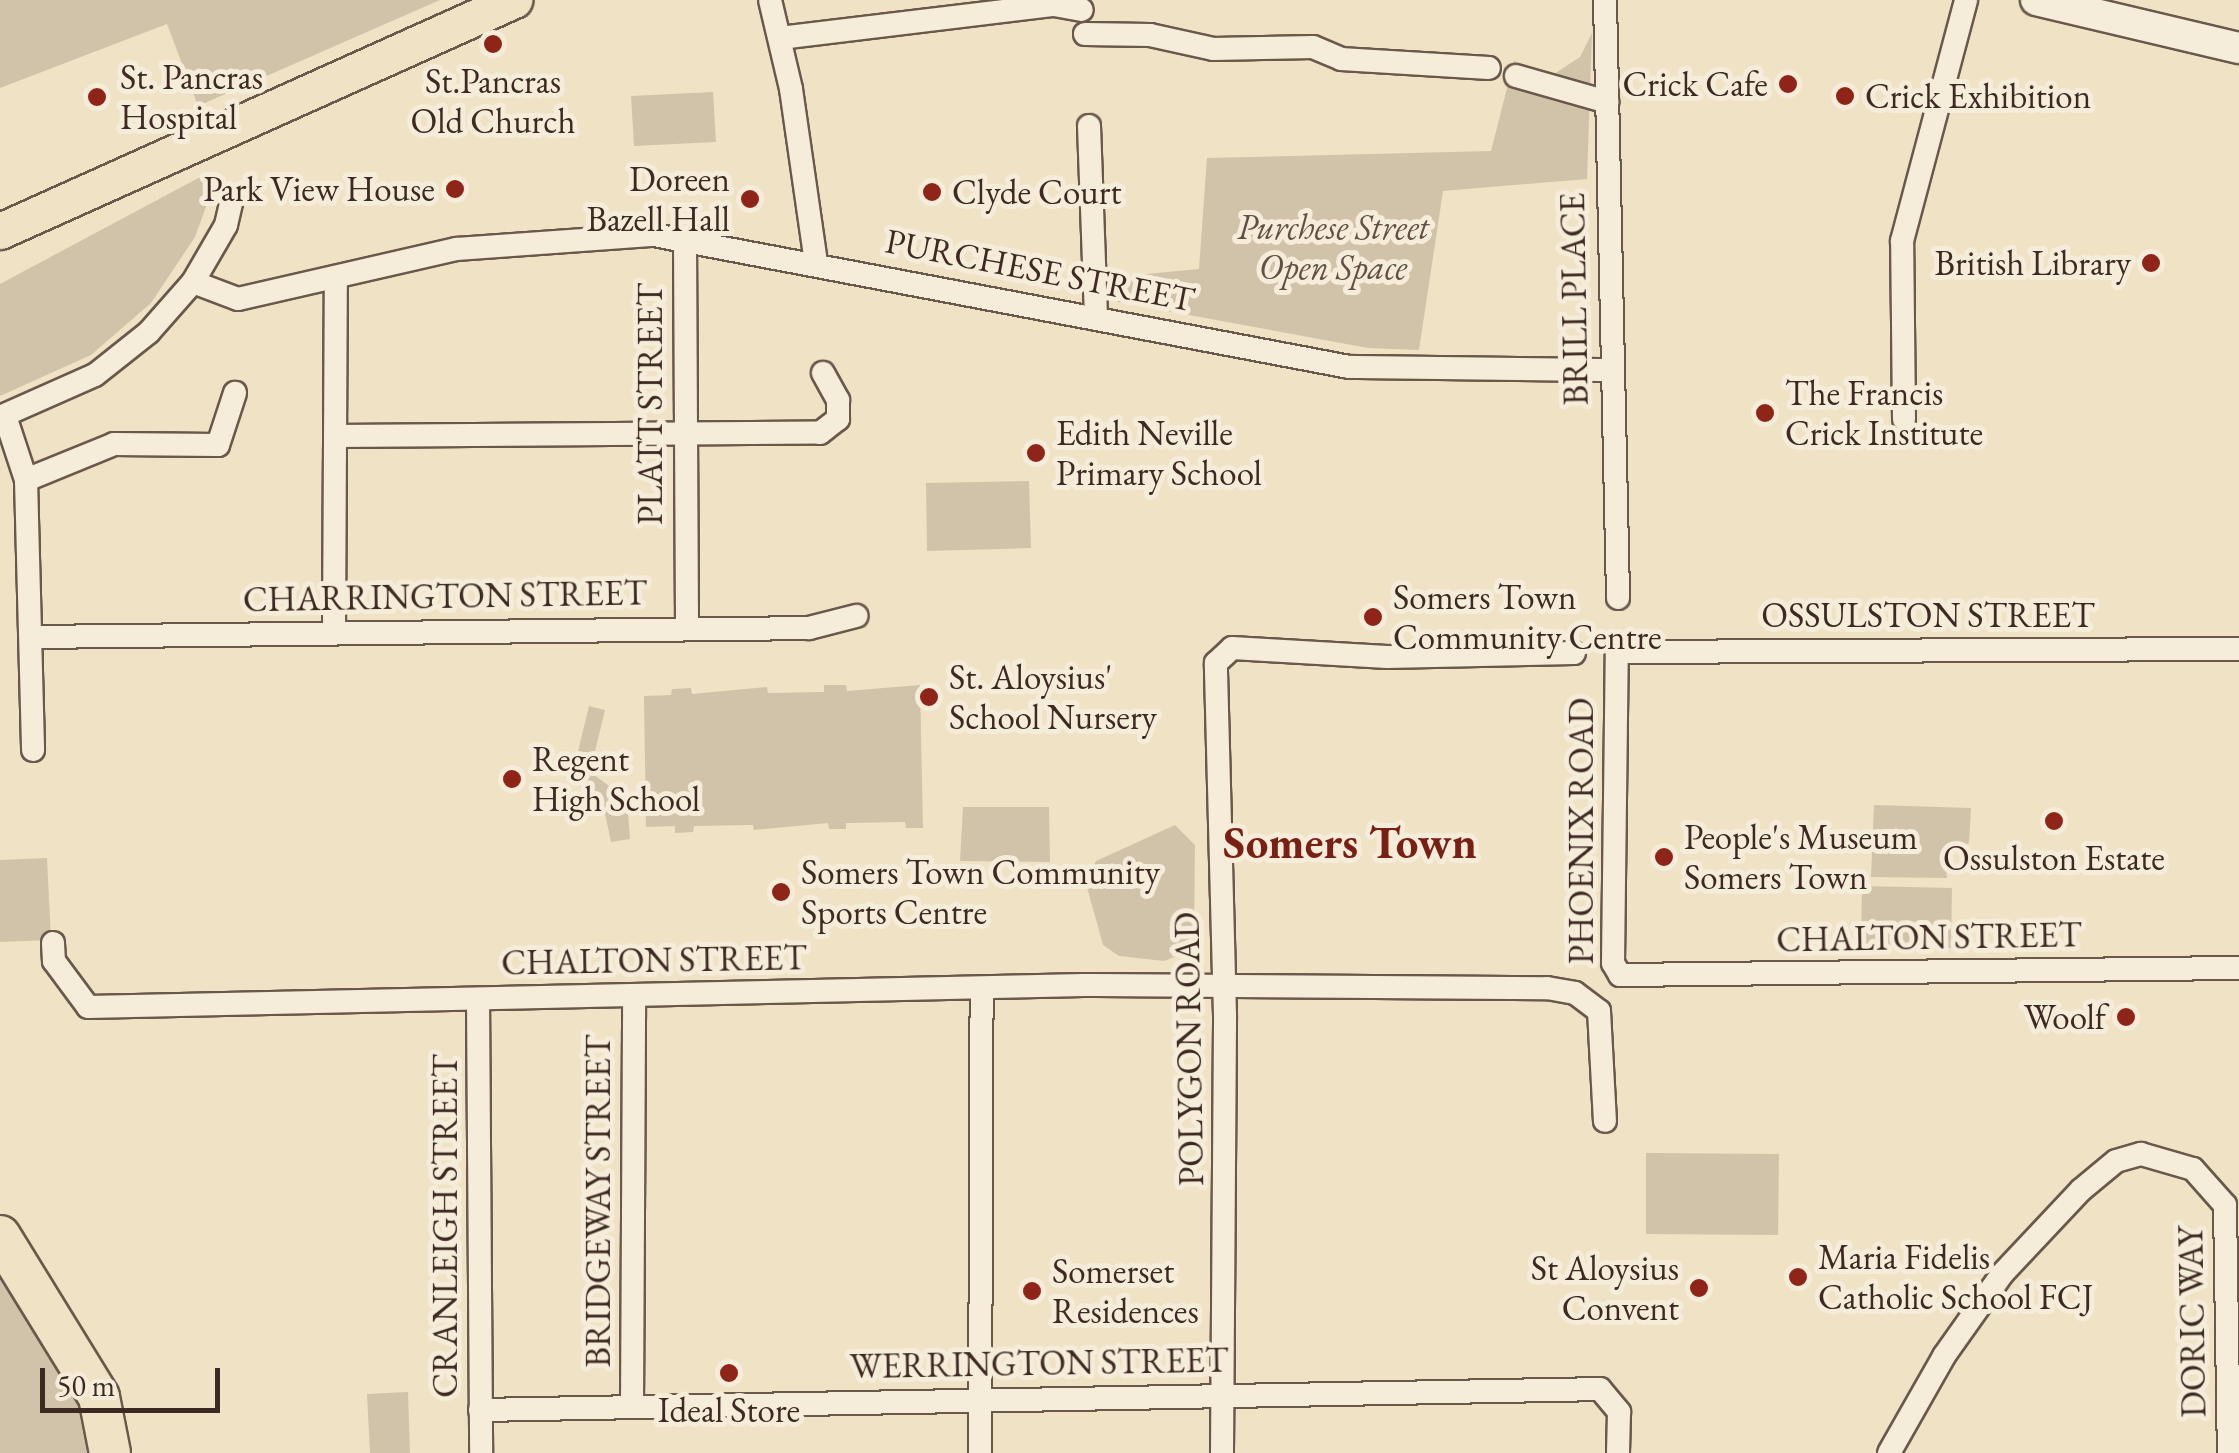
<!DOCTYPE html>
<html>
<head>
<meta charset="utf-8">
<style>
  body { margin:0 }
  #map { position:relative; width:2239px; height:1453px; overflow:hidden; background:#efe2c5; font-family:"EB Garamond",serif }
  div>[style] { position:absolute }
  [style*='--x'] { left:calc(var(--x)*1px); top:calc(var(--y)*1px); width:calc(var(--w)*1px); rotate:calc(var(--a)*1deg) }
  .green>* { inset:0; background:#d1c3a9 }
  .roads { filter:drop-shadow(2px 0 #6a584b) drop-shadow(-2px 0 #6a584b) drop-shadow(0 2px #6a584b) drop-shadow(0 -2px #6a584b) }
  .street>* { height:22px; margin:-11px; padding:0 11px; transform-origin:11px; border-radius:11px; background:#f5ecd9 }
  .secondary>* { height:30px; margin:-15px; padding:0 15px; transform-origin:15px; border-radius:15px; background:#f5ecd9 }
  .primary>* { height:35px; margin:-17.5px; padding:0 17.5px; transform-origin:17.5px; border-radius:17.5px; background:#efe2c5 }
  .highway>* { height:40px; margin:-20px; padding:0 20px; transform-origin:20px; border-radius:20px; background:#efe2c5 }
  .dots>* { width:28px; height:28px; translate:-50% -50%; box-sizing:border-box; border:5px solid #f5ecd9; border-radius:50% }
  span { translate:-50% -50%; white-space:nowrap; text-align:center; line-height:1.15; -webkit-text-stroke:10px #f5ecd9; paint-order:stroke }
  .poi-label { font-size:35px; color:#3d2a22 }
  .left { translate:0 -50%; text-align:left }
  .right { translate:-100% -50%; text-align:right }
  .park-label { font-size:35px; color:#625044; font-style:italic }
  .street-label { font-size:35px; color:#3d2a22 }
  .district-label { font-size:45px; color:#7a1f14; font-weight:700 }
  .scale { position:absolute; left:40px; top:1368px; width:180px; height:45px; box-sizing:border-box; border:5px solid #3d2a22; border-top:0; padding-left:12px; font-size:30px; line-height:35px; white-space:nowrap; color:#3d2a22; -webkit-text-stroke:8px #f5ecd9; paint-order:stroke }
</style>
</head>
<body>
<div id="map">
  <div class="green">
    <div style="clip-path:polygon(0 0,440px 0,198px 106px,167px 24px,0 88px)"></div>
    <div style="clip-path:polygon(1592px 33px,1587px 179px,1443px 191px,1419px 350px,1368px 348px,1113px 301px,1115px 277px,1199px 269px,1207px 158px,1491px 151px,1514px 61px,1554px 74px,1580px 57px)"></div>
    <div style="clip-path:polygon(713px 92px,716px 142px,634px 146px,631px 96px)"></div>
    <div style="clip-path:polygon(204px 175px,207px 204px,195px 237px,151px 303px,91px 355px,0 396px,0 284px)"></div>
    <div style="clip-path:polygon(1029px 481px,1031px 548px,927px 551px,926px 483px)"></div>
    <div style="clip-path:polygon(824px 685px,846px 685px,847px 691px,920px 685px,923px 828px,906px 828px,905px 822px,846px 823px,846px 829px,829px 829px,828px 823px,754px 830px,753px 825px,694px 826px,693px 832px,675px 833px,675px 826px,646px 827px,644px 696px,671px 695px,672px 689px,691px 688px,692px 694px,767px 687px,768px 693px,824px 692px)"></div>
    <div style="clip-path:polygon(589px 706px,605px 710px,590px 772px,627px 799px,630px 839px,611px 842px,603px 804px,571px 780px)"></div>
    <div style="clip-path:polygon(1874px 805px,1971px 808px,1969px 843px,1945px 858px,1947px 878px,1871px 877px)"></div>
    <div style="clip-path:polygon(963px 807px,1049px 807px,1050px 862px,960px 861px)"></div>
    <div style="clip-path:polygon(1175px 825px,1195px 845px,1194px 935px,1187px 952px,1164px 961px,1119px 956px,1103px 945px,1085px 880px,1096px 861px)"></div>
    <div style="clip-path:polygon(47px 858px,51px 940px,0 942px,0 860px)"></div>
    <div style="clip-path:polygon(1862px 886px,1952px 888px,1951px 948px,1861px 946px)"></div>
    <div style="clip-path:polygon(1646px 1153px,1779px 1154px,1778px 1235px,1646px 1234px)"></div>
    <div style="clip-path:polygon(0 1275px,85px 1410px,91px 1453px,0 1453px)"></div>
    <div style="clip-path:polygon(408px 1392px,410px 1453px,370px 1453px,367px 1394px)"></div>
  </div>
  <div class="roads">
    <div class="street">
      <div style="--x:770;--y:0;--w:91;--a:76.7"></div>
      <div style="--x:791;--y:89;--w:175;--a:81.8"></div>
      <div style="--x:1605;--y:0;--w:598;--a:88.75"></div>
      <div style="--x:1085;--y:34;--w:65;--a:0.9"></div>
      <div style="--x:1150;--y:35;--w:65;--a:12.5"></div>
      <div style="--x:1213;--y:49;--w:100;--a:-1.1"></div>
      <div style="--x:1313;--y:47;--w:30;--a:23"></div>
      <div style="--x:1341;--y:59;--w:148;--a:3.5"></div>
      <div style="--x:780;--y:38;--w:276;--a:-6.9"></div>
      <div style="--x:1054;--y:5;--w:28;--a:10"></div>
      <div style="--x:1516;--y:76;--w:95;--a:15.9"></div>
      <div style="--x:1089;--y:126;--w:193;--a:87.9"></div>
      <div style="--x:685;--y:240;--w:388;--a:89.7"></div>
      <div style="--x:193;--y:282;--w:48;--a:20.7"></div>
      <div style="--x:238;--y:299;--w:225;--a:-12.9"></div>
      <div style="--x:457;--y:249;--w:197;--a:-4.1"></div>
      <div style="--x:654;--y:235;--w:707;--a:10.75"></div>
      <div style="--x:1349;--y:367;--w:259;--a:0.7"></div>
      <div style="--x:5;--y:416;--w:67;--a:71.8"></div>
      <div style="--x:26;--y:480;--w:270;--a:88.5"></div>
      <div style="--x:0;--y:417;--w:104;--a:-23.9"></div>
      <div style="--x:95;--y:375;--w:69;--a:-38.5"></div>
      <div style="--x:149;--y:332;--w:67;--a:-48.7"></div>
      <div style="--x:193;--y:282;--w:66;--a:-59.9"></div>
      <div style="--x:226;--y:225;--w:27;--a:-77"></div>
      <div style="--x:1904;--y:419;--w:178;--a:-90.6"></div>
      <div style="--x:1902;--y:241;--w:249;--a:-75.1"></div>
      <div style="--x:335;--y:436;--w:485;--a:-0.4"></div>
      <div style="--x:820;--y:433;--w:23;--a:-38"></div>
      <div style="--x:838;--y:419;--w:19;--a:-90"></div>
      <div style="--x:838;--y:400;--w:31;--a:-119"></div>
      <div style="--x:26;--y:480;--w:95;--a:-22.2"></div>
      <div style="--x:114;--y:444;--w:104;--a:0.6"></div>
      <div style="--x:218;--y:445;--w:55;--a:-71.9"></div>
      <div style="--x:334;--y:633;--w:355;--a:-89.7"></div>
      <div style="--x:33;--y:637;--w:776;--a:-0.66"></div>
      <div style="--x:809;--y:628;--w:49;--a:-14.3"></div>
      <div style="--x:53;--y:943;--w:18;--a:87"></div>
      <div style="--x:54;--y:961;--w:57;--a:53.5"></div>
      <div style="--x:88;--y:1007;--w:996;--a:-1.27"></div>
      <div style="--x:1084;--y:985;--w:463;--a:0.4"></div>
      <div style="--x:1547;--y:988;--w:28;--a:10"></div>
      <div style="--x:1575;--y:993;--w:30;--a:37"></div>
      <div style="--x:1599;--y:1011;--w:110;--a:86.9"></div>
      <div style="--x:1620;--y:975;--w:14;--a:-120"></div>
      <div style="--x:1613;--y:963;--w:311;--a:-89.3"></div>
      <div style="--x:1617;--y:652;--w:622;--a:-0.28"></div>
      <div style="--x:1620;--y:975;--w:619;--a:-0.65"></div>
      <div style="--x:478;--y:999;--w:454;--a:89.6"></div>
      <div style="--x:632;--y:1407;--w:412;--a:-89.7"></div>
      <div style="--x:480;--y:1410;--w:1120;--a:-1.07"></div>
      <div style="--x:1600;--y:1389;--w:30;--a:50"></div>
      <div style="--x:1619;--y:1412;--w:41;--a:91.4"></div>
      <div style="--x:980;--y:1453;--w:465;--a:-89.8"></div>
      <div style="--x:1222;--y:1453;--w:438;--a:-89.6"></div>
      <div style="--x:1225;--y:1015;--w:352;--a:-91.5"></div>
      <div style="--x:1216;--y:663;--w:22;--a:-43"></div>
      <div style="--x:1232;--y:648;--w:155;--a:3.3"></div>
      <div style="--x:1387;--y:657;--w:187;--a:-1.2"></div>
      <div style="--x:1889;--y:1453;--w:112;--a:-60.4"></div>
      <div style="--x:1944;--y:1356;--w:100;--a:-54.7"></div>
      <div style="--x:2002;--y:1274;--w:115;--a:-46.8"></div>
      <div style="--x:2081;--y:1190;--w:45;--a:-39.6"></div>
      <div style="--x:2116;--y:1161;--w:26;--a:-16"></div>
      <div style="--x:2141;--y:1154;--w:54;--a:16.1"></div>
      <div style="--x:2193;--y:1169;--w:48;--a:48.4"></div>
      <div style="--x:2225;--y:1205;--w:248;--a:89.1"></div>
    </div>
    <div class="secondary">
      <div style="--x:2036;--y:0;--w:209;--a:13.3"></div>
    </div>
    <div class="primary">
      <div style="--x:0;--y:231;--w:564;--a:-24.2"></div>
    </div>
    <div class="highway">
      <div style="--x:0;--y:1236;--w:189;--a:58.4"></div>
      <div style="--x:99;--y:1397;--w:57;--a:78.9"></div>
    </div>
  </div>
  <div class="dots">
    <div style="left:493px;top:44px;background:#8f2418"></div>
    <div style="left:1788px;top:84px;background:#8f2418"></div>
    <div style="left:1845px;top:96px;background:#8f2418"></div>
    <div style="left:97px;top:97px;background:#8f2418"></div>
    <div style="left:455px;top:189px;background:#8f2418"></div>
    <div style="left:932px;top:192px;background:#8f2418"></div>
    <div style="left:750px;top:199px;background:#8f2418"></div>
    <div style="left:2151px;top:263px;background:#8f2418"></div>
    <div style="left:1765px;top:413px;background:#8f2418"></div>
    <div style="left:1036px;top:453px;background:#8f2418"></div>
    <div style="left:1373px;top:617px;background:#8f2418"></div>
    <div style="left:929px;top:697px;background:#8f2418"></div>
    <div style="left:512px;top:779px;background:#8f2418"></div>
    <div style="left:2054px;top:821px;background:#8f2418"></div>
    <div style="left:1664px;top:857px;background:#8f2418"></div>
    <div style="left:781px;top:892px;background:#8f2418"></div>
    <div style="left:2126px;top:1017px;background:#8f2418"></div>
    <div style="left:1798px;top:1277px;background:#8f2418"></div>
    <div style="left:1699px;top:1288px;background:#8f2418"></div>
    <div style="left:1032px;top:1291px;background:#8f2418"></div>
    <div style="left:729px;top:1373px;background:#8f2418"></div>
  </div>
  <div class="poi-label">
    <span class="left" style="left:120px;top:97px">St. Pancras<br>Hospital</span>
    <span style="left:493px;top:101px">St.Pancras<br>Old Church</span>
    <span class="right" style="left:1768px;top:84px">Crick Cafe</span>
    <span class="left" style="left:1865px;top:96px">Crick Exhibition</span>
    <span class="right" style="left:730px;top:199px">Doreen<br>Bazell Hall</span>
    <span class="right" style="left:435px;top:189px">Park View House</span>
    <span class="left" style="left:952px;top:192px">Clyde Court</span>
    <span class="right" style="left:2131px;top:263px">British Library</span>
    <span class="left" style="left:1785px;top:413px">The Francis<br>Crick Institute</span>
    <span class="left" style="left:1056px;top:453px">Edith Neville<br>Primary School</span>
    <span class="left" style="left:1393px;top:617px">Somers Town<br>Community Centre</span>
    <span class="left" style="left:949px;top:697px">St. Aloysius'<br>School Nursery</span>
    <span class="left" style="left:532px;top:779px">Regent<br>High School</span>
    <span class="left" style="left:1684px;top:857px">People's Museum<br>Somers Town</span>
    <span style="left:2054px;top:858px">Ossulston Estate</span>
    <span class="left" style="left:801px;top:892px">Somers Town Community<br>Sports Centre</span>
    <span class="right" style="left:2106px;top:1017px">Woolf</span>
    <span class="left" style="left:1818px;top:1277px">Maria Fidelis<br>Catholic School FCJ</span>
    <span class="right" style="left:1679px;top:1288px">St Aloysius<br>Convent</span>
    <span class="left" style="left:1052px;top:1291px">Somerset<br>Residences</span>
    <span style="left:729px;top:1410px">Ideal Store</span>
  </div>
  <div class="park-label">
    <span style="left:1333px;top:247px">Purchese Street<br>Open Space</span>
  </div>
  <div class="street-label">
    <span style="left:1040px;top:270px;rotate:11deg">PURCHESE STREET</span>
    <span style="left:1574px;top:299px;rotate:-91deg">BRILL PLACE</span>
    <span style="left:650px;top:404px;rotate:-90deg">PLATT STREET</span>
    <span style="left:445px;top:596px;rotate:-1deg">CHARRINGTON STREET</span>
    <span style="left:1928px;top:615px">OSSULSTON STREET</span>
    <span style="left:1581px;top:831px;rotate:-90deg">PHOENIX ROAD</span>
    <span style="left:1929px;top:937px;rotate:-1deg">CHALTON STREET</span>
    <span style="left:654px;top:960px;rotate:-1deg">CHALTON STREET</span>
    <span style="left:1189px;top:1049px;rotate:-91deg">POLYGON ROAD</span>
    <span style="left:598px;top:1201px;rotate:-90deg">BRIDGEWAY STREET</span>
    <span style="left:445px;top:1226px;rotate:-90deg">CRANLEIGH STREET</span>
    <span style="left:2192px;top:1322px;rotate:-91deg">DORIC WAY</span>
    <span style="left:1039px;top:1363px;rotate:-1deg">WERRINGTON STREET</span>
  </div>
  <div class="district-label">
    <span style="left:1350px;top:843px">Somers Town</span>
  </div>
  <div class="scale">50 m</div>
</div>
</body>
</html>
